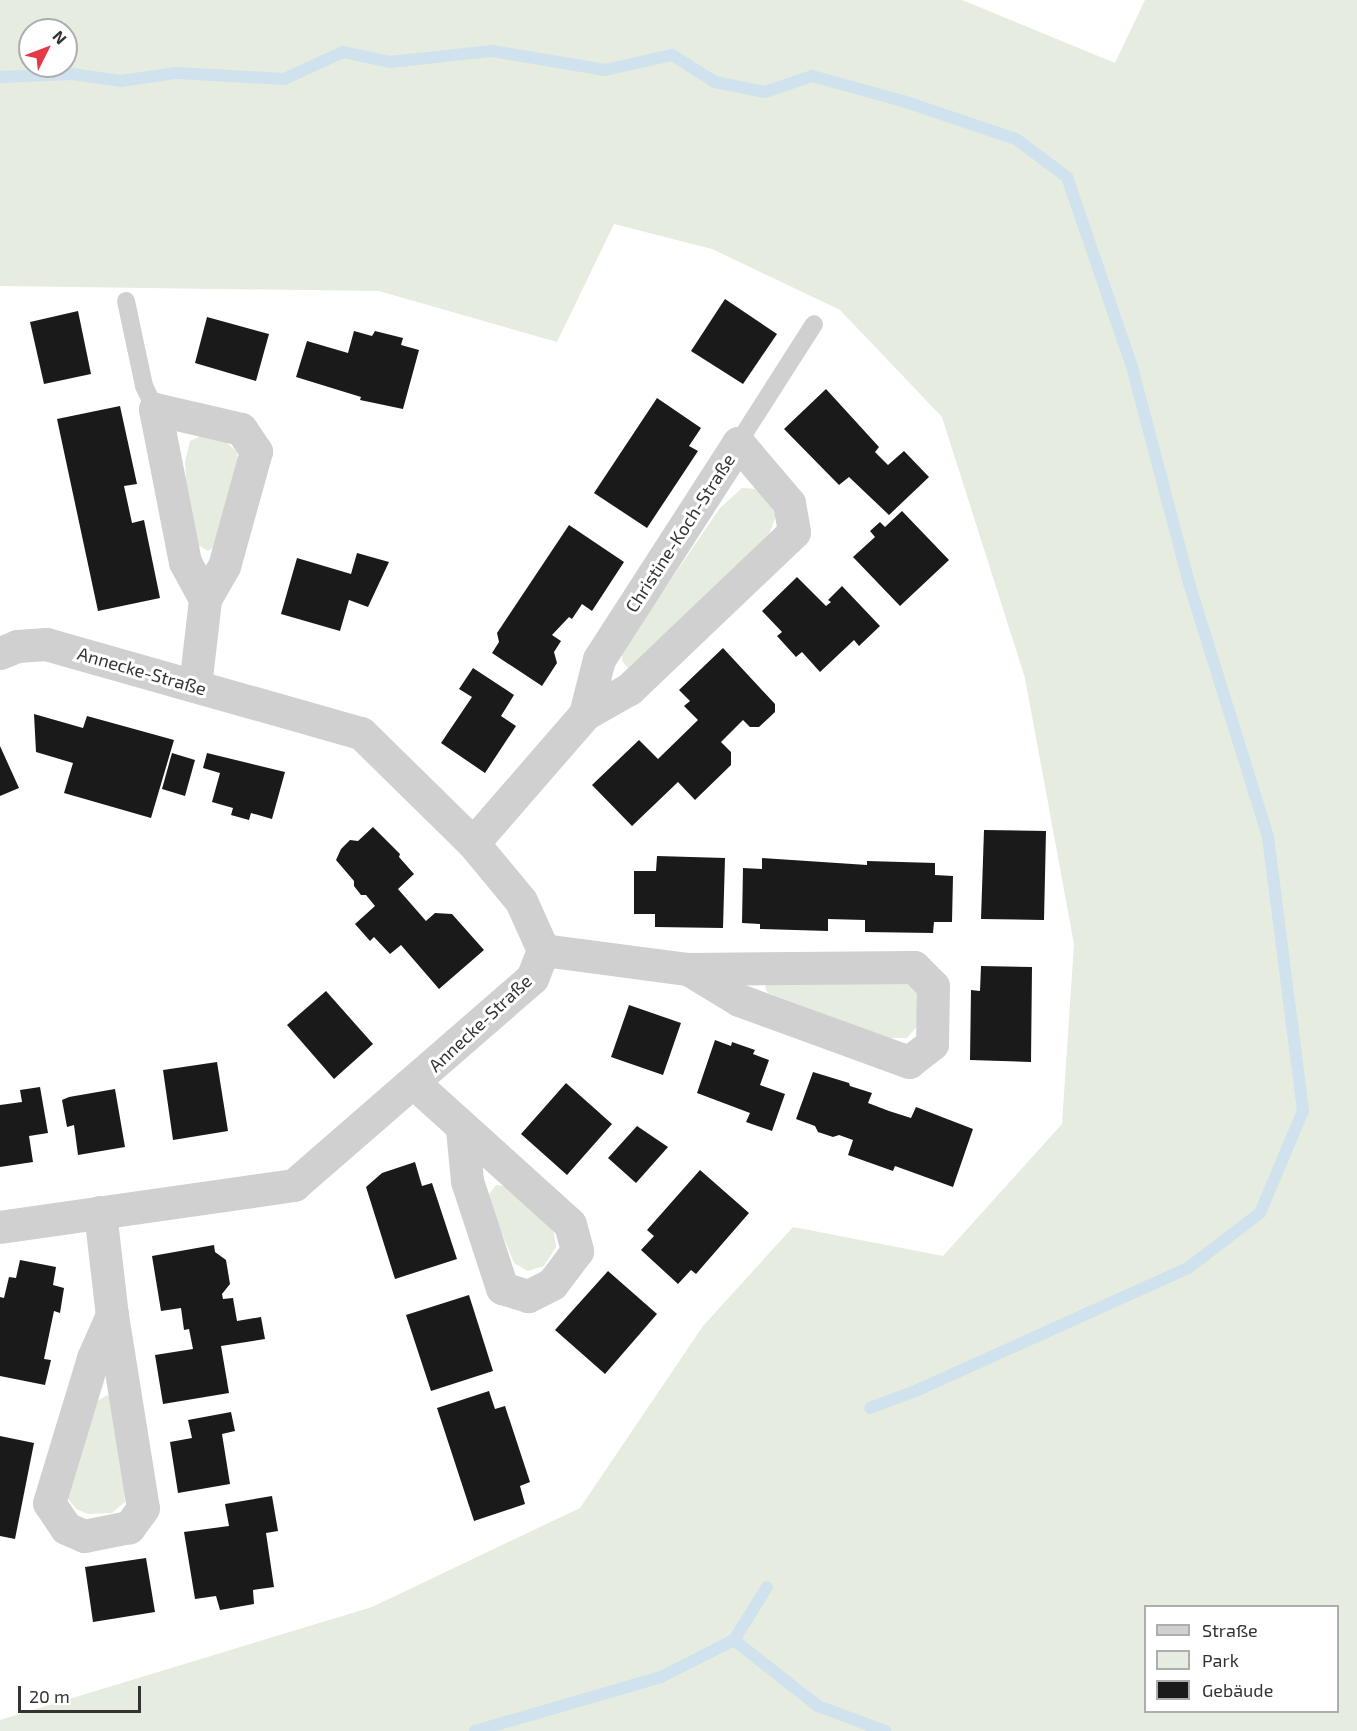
<!DOCTYPE html>
<html>
<head>
<meta charset="utf-8">
<style>
  body { margin:0 }
  #map { position:relative; width:1357px; height:1731px; overflow:hidden; background:#fff; font-family:"Exo 2",sans-serif }
  div>[style] { position:absolute }
  [style*='--x'] { left:calc(var(--x)*1px); top:calc(var(--y)*1px); width:calc(var(--w)*1px); rotate:calc(var(--a)*1deg) }
  .green>* { inset:0; background:#e6ecdf }
  .stream>* { height:12px; margin:-6px; padding:0 6px; transform-origin:6px; border-radius:6px; background:#cfe2ee }
  .building>* { inset:0; background:#1a1a1a }
  .service>* { height:18px; margin:-9px; padding:0 9px; transform-origin:9px; border-radius:9px; background:#d0d0d0 }
  .minor>* { height:33px; margin:-16.5px; padding:0 16.5px; transform-origin:16.5px; border-radius:16.5px; background:#d0d0d0 }
  span { translate:-50% -50%; white-space:nowrap; text-align:center; line-height:1.15; -webkit-text-stroke:6px #fff; paint-order:stroke }
  .street-label { font-size:18px; color:#333 }
  .legend { position:absolute; left:1144px; top:1605px; width:195px; height:108px; box-sizing:border-box; background:#fff; border:2px solid #adadad; margin:0; padding:8px 10px; list-style:none; font-size:18px; color:#333 }
  .legend li { display:flex; align-items:center; gap:12px; height:30px }
  .legend b { width:30px; border:2px solid #adadad }
  .north { position:absolute; left:18px; top:18px; width:60px; height:60px; box-sizing:border-box; background:#fff; border:2px solid #adadad; border-radius:50%; rotate:48deg; font-size:16px; font-weight:700; line-height:24px; text-align:center; color:#333 }
  .north::after { content:''; display:block; margin:auto; width:21px; height:27px; background:#e63946; clip-path:polygon(50% 0,100% 100%,50% 72%,0 100%) }
  .scale { position:absolute; left:18px; top:1686px; width:123px; height:27px; box-sizing:border-box; border:3px solid #333; border-top:0; padding-left:8px; font-size:18px; line-height:21px; white-space:nowrap; color:#333; -webkit-text-stroke:4px #fff; paint-order:stroke }
</style>
</head>
<body>
<div id="map">
  <div class="green">
    <div style="clip-path:polygon(evenodd,0 0,962px 0,1115px 63px,1145px 0,1357px 0,1357px 1731px,0 1731px,0 1720px,372px 1607px,580px 1508px,703px 1326px,793px 1227px,943px 1256px,1062px 1124px,1074px 944px,1025px 678px,942px 417px,840px 310px,712px 249px,614px 224px,557px 342px,379px 291px,0 286px,0 0,30px 30px,66px 30px,66px 66px,30px 66px,30px 30px,0 0,1146px 1606px,1338px 1606px,1338px 1712px,1146px 1712px,1146px 1606px)"></div>
    <div style="clip-path:polygon(205px 434px,226px 442px,237px 452px,238px 472px,217px 545px,208px 551px,198px 545px,189px 524px,185px 462px,190px 441px)"></div>
    <div style="clip-path:polygon(742px 488px,758px 489px,770px 498px,776px 516px,768px 537px,628px 668px,622px 661px,622px 651px,720px 508px)"></div>
    <div style="clip-path:polygon(893px 980px,914px 985px,922px 1002px,919px 1024px,907px 1038px,888px 1038px,768px 993px,765px 988px,767px 982px)"></div>
    <div style="clip-path:polygon(496px 1185px,505px 1186px,553px 1228px,556px 1247px,544px 1266px,528px 1271px,514px 1263px,491px 1206px,489px 1194px)"></div>
    <div style="clip-path:polygon(107px 1395px,115px 1400px,125px 1502px,112px 1513px,88px 1514px,76px 1509px,65px 1495px,91px 1405px)"></div>
  </div>
  <div class="stream">
    <div style="--x:0;--y:77;--w:72;--a:-2.4"></div>
    <div style="--x:72;--y:74;--w:49;--a:8.1"></div>
    <div style="--x:121;--y:81;--w:56;--a:-8.3"></div>
    <div style="--x:176;--y:73;--w:108;--a:3.2"></div>
    <div style="--x:284;--y:79;--w:65;--a:-24.6"></div>
    <div style="--x:343;--y:52;--w:48;--a:12"></div>
    <div style="--x:390;--y:62;--w:103;--a:-6.2"></div>
    <div style="--x:492;--y:51;--w:115;--a:9.5"></div>
    <div style="--x:605;--y:70;--w:69;--a:-12.6"></div>
    <div style="--x:672;--y:55;--w:51;--a:32.1"></div>
    <div style="--x:715;--y:82;--w:51;--a:11.3"></div>
    <div style="--x:765;--y:92;--w:50;--a:-18.8"></div>
    <div style="--x:812;--y:76;--w:94;--a:15.4"></div>
    <div style="--x:903;--y:101;--w:119;--a:18.6"></div>
    <div style="--x:1016;--y:139;--w:64;--a:36.7"></div>
    <div style="--x:1067;--y:177;--w:201;--a:71.1"></div>
    <div style="--x:1132;--y:367;--w:223;--a:75.2"></div>
    <div style="--x:1189;--y:583;--w:266;--a:72.7"></div>
    <div style="--x:1268;--y:837;--w:276;--a:82.7"></div>
    <div style="--x:1303;--y:1111;--w:111;--a:112.9"></div>
    <div style="--x:1260;--y:1213;--w:91;--a:142.6"></div>
    <div style="--x:1188;--y:1268;--w:296;--a:155.7"></div>
    <div style="--x:918;--y:1390;--w:51;--a:159.4"></div>
    <div style="--x:734;--y:1640;--w:107;--a:38.2"></div>
    <div style="--x:818;--y:1706;--w:72;--a:20.5"></div>
    <div style="--x:475;--y:1731;--w:194;--a:-16.2"></div>
    <div style="--x:661;--y:1677;--w:82;--a:-26.9"></div>
    <div style="--x:734;--y:1640;--w:62;--a:-58.1"></div>
  </div>
  <div class="building">
    <div style="clip-path:polygon(725px 299px,777px 334px,743px 384px,691px 351px)"></div>
    <div style="clip-path:polygon(78px 311px,91px 374px,44px 384px,30px 322px)"></div>
    <div style="clip-path:polygon(207px 317px,269px 334px,256px 381px,195px 363px)"></div>
    <div style="clip-path:polygon(354px 331px,372px 336px,375px 331px,403px 338px,401px 345px,419px 350px,403px 409px,360px 400px,361px 397px,296px 377px,307px 341px,348px 353px)"></div>
    <div style="clip-path:polygon(826px 389px,879px 447px,875px 452px,888px 465px,904px 451px,929px 477px,889px 515px,849px 477px,839px 485px,784px 429px)"></div>
    <div style="clip-path:polygon(657px 398px,701px 428px,689px 446px,698px 451px,647px 528px,594px 493px)"></div>
    <div style="clip-path:polygon(120px 406px,137px 484px,124px 486px,132px 523px,144px 520px,160px 598px,98px 611px,57px 419px)"></div>
    <div style="clip-path:polygon(902px 511px,949px 560px,900px 606px,853px 557px,875px 537px,870px 531px,880px 522px,885px 527px)"></div>
    <div style="clip-path:polygon(569px 525px,624px 562px,592px 611px,582px 604px,572px 619px,569px 617px,552px 635px,561px 641px,554px 652px,557px 663px,542px 686px,492px 653px,499px 642px,497px 633px)"></div>
    <div style="clip-path:polygon(357px 553px,389px 562px,368px 607px,349px 600px,340px 631px,281px 614px,297px 558px,351px 574px)"></div>
    <div style="clip-path:polygon(797px 577px,826px 606px,831px 602px,828px 600px,842px 586px,880px 626px,859px 646px,854px 640px,820px 672px,802px 652px,796px 657px,777px 636px,782px 632px,762px 611px)"></div>
    <div style="clip-path:polygon(723px 648px,775px 704px,775px 712px,759px 727px,750px 727px,743px 720px,721px 742px,731px 752px,731px 765px,695px 800px,678px 782px,632px 826px,592px 785px,639px 740px,658px 759px,698px 720px,684px 706px,690px 701px,679px 690px)"></div>
    <div style="clip-path:polygon(473px 668px,514px 695px,501px 716px,516px 726px,485px 773px,441px 743px,472px 697px,459px 689px)"></div>
    <div style="clip-path:polygon(34px 714px,83px 728px,87px 716px,174px 740px,151px 818px,64px 793px,73px 763px,36px 752px)"></div>
    <div style="clip-path:polygon(0 746px,19px 788px,0 796px)"></div>
    <div style="clip-path:polygon(172px 753px,195px 760px,185px 796px,162px 789px)"></div>
    <div style="clip-path:polygon(207px 753px,285px 772px,272px 819px,251px 813px,249px 820px,231px 815px,233px 808px,212px 802px,220px 773px,203px 768px)"></div>
    <div style="clip-path:polygon(373px 827px,400px 854px,399px 857px,414px 874px,398px 889px,426px 921px,435px 913px,452px 914px,484px 950px,439px 989px,401px 945px,390px 954px,374px 937px,370px 941px,355px 924px,375px 906px,366px 895px,361px 895px,354px 886px,354px 881px,336px 860px,341px 849px,350px 840px,358px 841px)"></div>
    <div style="clip-path:polygon(984px 830px,1046px 831px,1044px 920px,981px 919px)"></div>
    <div style="clip-path:polygon(657px 856px,725px 858px,723px 928px,655px 927px,655px 914px,634px 914px,634px 871px,656px 871px)"></div>
    <div style="clip-path:polygon(762px 858px,867px 865px,867px 861px,935px 863px,935px 875px,953px 876px,952px 922px,934px 922px,933px 933px,865px 932px,865px 920px,828px 919px,828px 931px,760px 929px,760px 924px,742px 923px,743px 868px,762px 869px)"></div>
    <div style="clip-path:polygon(981px 966px,1032px 967px,1031px 1062px,970px 1060px,971px 990px,980px 991px)"></div>
    <div style="clip-path:polygon(326px 991px,373px 1044px,334px 1079px,287px 1025px)"></div>
    <div style="clip-path:polygon(629px 1005px,681px 1023px,663px 1075px,611px 1057px)"></div>
    <div style="clip-path:polygon(715px 1040px,731px 1046px,732px 1042px,755px 1050px,753px 1054px,769px 1060px,760px 1085px,785px 1094px,772px 1131px,746px 1122px,750px 1113px,697px 1093px)"></div>
    <div style="clip-path:polygon(217px 1062px,228px 1131px,173px 1140px,163px 1070px)"></div>
    <div style="clip-path:polygon(813px 1072px,849px 1083px,850px 1086px,872px 1093px,868px 1103px,889px 1111px,911px 1118px,916px 1107px,973px 1129px,953px 1187px,895px 1166px,893px 1171px,848px 1155px,853px 1140px,839px 1135px,833px 1137px,818px 1132px,815px 1126px,796px 1119px)"></div>
    <div style="clip-path:polygon(566px 1083px,612px 1124px,567px 1175px,521px 1134px)"></div>
    <div style="clip-path:polygon(40px 1087px,48px 1133px,29px 1136px,33px 1162px,0 1167px,0 1105px,22px 1102px,20px 1090px)"></div>
    <div style="clip-path:polygon(115px 1089px,125px 1147px,78px 1155px,74px 1125px,67px 1127px,62px 1100px,69px 1097px)"></div>
    <div style="clip-path:polygon(637px 1126px,668px 1147px,636px 1183px,608px 1158px)"></div>
    <div style="clip-path:polygon(415px 1162px,422px 1186px,432px 1183px,457px 1259px,395px 1279px,366px 1187px,382px 1173px)"></div>
    <div style="clip-path:polygon(700px 1170px,749px 1213px,696px 1274px,691px 1270px,678px 1284px,641px 1250px,654px 1236px,647px 1230px)"></div>
    <div style="clip-path:polygon(214px 1245px,215px 1252px,226px 1260px,230px 1284px,222px 1294px,223px 1299px,233px 1298px,237px 1321px,261px 1317px,265px 1339px,221px 1346px,229px 1393px,163px 1404px,155px 1355px,193px 1349px,189px 1329px,184px 1330px,181px 1308px,161px 1311px,152px 1256px)"></div>
    <div style="clip-path:polygon(20px 1260px,56px 1267px,53px 1285px,64px 1288px,60px 1313px,54px 1311px,44px 1359px,51px 1360px,45px 1385px,0 1376px,0 1297px,4px 1298px,9px 1277px,16px 1278px)"></div>
    <div style="clip-path:polygon(608px 1271px,657px 1314px,605px 1374px,555px 1330px)"></div>
    <div style="clip-path:polygon(469px 1295px,493px 1371px,431px 1391px,406px 1315px)"></div>
    <div style="clip-path:polygon(489px 1391px,495px 1409px,505px 1406px,530px 1482px,520px 1486px,525px 1504px,474px 1521px,437px 1408px)"></div>
    <div style="clip-path:polygon(231px 1412px,235px 1431px,222px 1434px,230px 1484px,178px 1493px,170px 1442px,192px 1438px,188px 1420px)"></div>
    <div style="clip-path:polygon(0 1436px,34px 1443px,15px 1539px,0 1536px)"></div>
    <div style="clip-path:polygon(272px 1496px,278px 1531px,266px 1533px,274px 1587px,253px 1590px,254px 1604px,220px 1610px,216px 1596px,195px 1599px,184px 1532px,229px 1526px,225px 1504px)"></div>
    <div style="clip-path:polygon(146px 1558px,155px 1612px,93px 1622px,85px 1567px)"></div>
  </div>
  <div class="service">
    <div style="--x:126;--y:301;--w:87;--a:78"></div>
    <div style="--x:144;--y:386;--w:25;--a:64"></div>
    <div style="--x:738;--y:443;--w:141;--a:-57.4"></div>
  </div>
  <div class="minor">
    <div style="--x:0;--y:653;--w:18;--a:-22"></div>
    <div style="--x:17;--y:646;--w:29;--a:-4"></div>
    <div style="--x:46;--y:644;--w:327;--a:15.8"></div>
    <div style="--x:361;--y:733;--w:157;--a:44.5"></div>
    <div style="--x:473;--y:843;--w:75;--a:50.4"></div>
    <div style="--x:521;--y:901;--w:54;--a:65.8"></div>
    <div style="--x:543;--y:950;--w:30;--a:111"></div>
    <div style="--x:532;--y:978;--w:315;--a:139"></div>
    <div style="--x:294;--y:1185;--w:297;--a:171.9"></div>
    <div style="--x:195;--y:686;--w:88;--a:-83.4"></div>
    <div style="--x:205;--y:599;--w:42;--a:-118.4"></div>
    <div style="--x:185;--y:562;--w:156;--a:-101.1"></div>
    <div style="--x:155;--y:409;--w:88;--a:13.1"></div>
    <div style="--x:241;--y:429;--w:27;--a:56"></div>
    <div style="--x:256;--y:451;--w:119;--a:105.5"></div>
    <div style="--x:224;--y:566;--w:38;--a:120"></div>
    <div style="--x:473;--y:843;--w:171;--a:-49"></div>
    <div style="--x:585;--y:714;--w:57;--a:-75.7"></div>
    <div style="--x:599;--y:659;--w:257;--a:-57.2"></div>
    <div style="--x:738;--y:443;--w:79;--a:49.6"></div>
    <div style="--x:789;--y:503;--w:29;--a:80"></div>
    <div style="--x:794;--y:532;--w:228;--a:136.4"></div>
    <div style="--x:629;--y:689;--w:51;--a:150.4"></div>
    <div style="--x:543;--y:950;--w:146;--a:7.5"></div>
    <div style="--x:688;--y:969;--w:226;--a:-0.5"></div>
    <div style="--x:914;--y:967;--w:27;--a:45"></div>
    <div style="--x:933;--y:986;--w:58;--a:91"></div>
    <div style="--x:932;--y:1044;--w:29;--a:142"></div>
    <div style="--x:909;--y:1062;--w:181;--a:-160"></div>
    <div style="--x:739;--y:1000;--w:60;--a:-148.7"></div>
    <div style="--x:414;--y:1083;--w:210;--a:42.1"></div>
    <div style="--x:570;--y:1224;--w:28;--a:75"></div>
    <div style="--x:577;--y:1251;--w:41;--a:127.1"></div>
    <div style="--x:552;--y:1284;--w:27;--a:153"></div>
    <div style="--x:528;--y:1296;--w:27;--a:-163"></div>
    <div style="--x:502;--y:1288;--w:113;--a:-108.1"></div>
    <div style="--x:467;--y:1181;--w:52;--a:-95.5"></div>
    <div style="--x:100;--y:1212;--w:104;--a:83.4"></div>
    <div style="--x:112;--y:1315;--w:195;--a:80.9"></div>
    <div style="--x:143;--y:1508;--w:24;--a:126"></div>
    <div style="--x:129;--y:1527;--w:46;--a:168.7"></div>
    <div style="--x:84;--y:1536;--w:20;--a:-156"></div>
    <div style="--x:66;--y:1528;--w:30;--a:-124"></div>
    <div style="--x:49;--y:1503;--w:152;--a:-73.1"></div>
    <div style="--x:93;--y:1358;--w:47;--a:-66.2"></div>
  </div>
  <div class="street-label">
    <span style="left:680px;top:533px;rotate:-57deg">Christine-Koch-Straße</span>
    <span style="left:142px;top:671px;rotate:16deg">Annecke-Straße</span>
    <span style="left:480px;top:1023px;rotate:-43deg">Annecke-Straße</span>
  </div>
  <ul class="legend">
  <li><b style="height:8px;background:#d0d0d0"></b>Straße</li>
  <li><b style="height:16px;background:#e6ecdf"></b>Park</li>
  <li><b style="height:16px;background:#1a1a1a"></b>Gebäude</li>
  </ul>
  <div class="north">N</div>
  <div class="scale">20 m</div>
</div>
</body>
</html>
